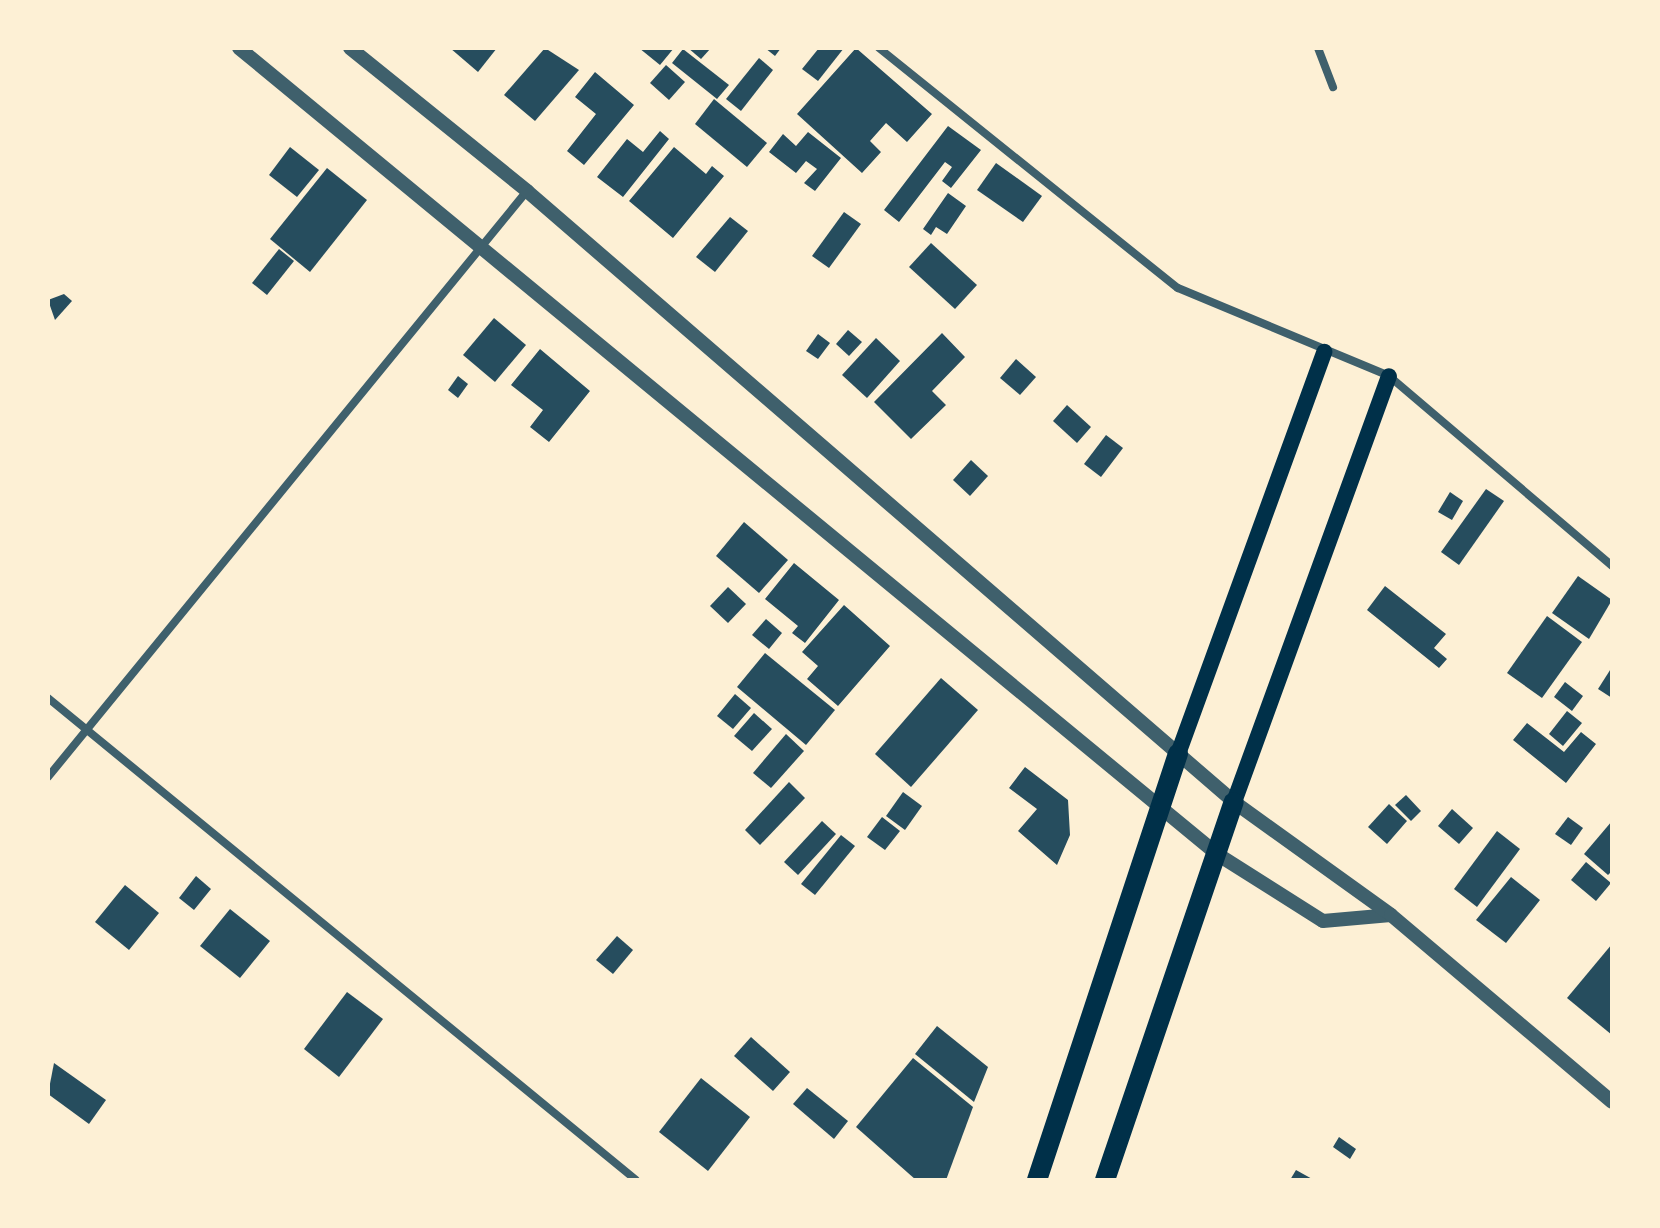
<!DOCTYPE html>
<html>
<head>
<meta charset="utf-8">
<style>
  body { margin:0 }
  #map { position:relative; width:1660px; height:1228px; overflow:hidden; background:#fdf0d5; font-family:"Source Serif 4",serif }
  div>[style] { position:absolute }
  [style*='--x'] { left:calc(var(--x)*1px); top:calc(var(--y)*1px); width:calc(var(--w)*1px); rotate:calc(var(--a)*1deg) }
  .building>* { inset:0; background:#264d5e }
  .minor>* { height:8px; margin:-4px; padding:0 4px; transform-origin:4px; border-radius:4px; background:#3f606c }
  .tertiary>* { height:14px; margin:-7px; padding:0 7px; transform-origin:7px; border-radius:7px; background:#3f606c }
  .secondary>* { height:16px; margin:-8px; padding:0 8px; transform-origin:8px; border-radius:8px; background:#003049 }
  .primary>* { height:20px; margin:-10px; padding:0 10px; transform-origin:10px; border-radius:10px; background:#003049 }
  span { translate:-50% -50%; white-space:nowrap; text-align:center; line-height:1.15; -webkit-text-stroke:8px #fdf0d5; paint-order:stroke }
  .frame { position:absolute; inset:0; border:50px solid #fdf0d5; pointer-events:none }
</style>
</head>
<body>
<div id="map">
  <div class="building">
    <div style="clip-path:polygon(450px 48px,497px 48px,478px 72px)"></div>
    <div style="clip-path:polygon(545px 48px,579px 70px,535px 121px,504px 95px)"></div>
    <div style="clip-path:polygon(639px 48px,674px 48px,660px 65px)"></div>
    <div style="clip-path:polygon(688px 48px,711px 48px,701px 59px)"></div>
    <div style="clip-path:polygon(765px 48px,781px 48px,775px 56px)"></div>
    <div style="clip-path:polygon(819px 48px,844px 48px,818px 81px,802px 69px)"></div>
    <div style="clip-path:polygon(856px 48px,932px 114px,907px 142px,886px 123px,870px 141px,881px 152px,862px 173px,797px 114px)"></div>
    <div style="clip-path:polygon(683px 49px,729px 85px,717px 99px,672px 63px)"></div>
    <div style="clip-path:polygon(759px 58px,773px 70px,741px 111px,726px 99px)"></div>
    <div style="clip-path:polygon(666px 65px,685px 82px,669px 100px,650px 83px)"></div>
    <div style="clip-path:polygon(595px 72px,634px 105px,584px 165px,567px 151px,596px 114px,575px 97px)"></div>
    <div style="clip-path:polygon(714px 99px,767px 143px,747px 167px,695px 124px)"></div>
    <div style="clip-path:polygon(948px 126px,981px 150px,951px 188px,942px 181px,952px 167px,945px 162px,899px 222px,884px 210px)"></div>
    <div style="clip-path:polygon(660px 131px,669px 139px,623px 197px,597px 177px,627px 139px,643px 152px)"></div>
    <div style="clip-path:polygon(808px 132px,841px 158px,815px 191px,804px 183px,817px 169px,806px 161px,796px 173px,769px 152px,783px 134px,796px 146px)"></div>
    <div style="clip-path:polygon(290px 147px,319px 170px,297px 197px,269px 175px)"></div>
    <div style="clip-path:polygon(674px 147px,706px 174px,712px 166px,724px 176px,673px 238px,629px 201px)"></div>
    <div style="clip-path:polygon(996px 163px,1042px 196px,1023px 222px,977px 190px)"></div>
    <div style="clip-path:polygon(327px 168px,367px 200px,310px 272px,270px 239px)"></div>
    <div style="clip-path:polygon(948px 193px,966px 206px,947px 234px,936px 227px,931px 235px,923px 229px)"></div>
    <div style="clip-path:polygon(844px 212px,861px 224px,829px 268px,812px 256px)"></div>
    <div style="clip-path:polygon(730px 217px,748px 231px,715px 272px,696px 257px)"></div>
    <div style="clip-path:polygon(931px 243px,977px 285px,955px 309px,909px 267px)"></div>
    <div style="clip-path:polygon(279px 249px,294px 261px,267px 295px,252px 283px)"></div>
    <div style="clip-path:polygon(64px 294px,72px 301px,55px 320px,48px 300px)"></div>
    <div style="clip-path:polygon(494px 318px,526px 345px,495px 382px,463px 355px)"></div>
    <div style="clip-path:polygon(848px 330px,862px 342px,849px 356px,836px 344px)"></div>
    <div style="clip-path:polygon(942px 333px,965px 357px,932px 391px,946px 405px,911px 439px,874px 402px)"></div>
    <div style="clip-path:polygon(818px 334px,830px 343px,818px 359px,806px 351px)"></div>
    <div style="clip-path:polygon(876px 338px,900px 361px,867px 398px,842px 375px)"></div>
    <div style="clip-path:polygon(540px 349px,590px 391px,549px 442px,530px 427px,543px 410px,511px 385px)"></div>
    <div style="clip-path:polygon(1016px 359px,1036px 377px,1020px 395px,1000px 378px)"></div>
    <div style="clip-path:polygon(458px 376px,468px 384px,458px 398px,448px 390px)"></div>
    <div style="clip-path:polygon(1067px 405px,1091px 427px,1077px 443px,1053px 421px)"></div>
    <div style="clip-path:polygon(1106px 435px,1123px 448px,1101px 477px,1084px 464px)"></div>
    <div style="clip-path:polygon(971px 460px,988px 476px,970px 496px,953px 480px)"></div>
    <div style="clip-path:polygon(1486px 489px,1504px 501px,1459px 565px,1441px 552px)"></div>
    <div style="clip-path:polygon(1450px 492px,1463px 501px,1452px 520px,1438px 512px)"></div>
    <div style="clip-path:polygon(744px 522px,788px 560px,759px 593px,716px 556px)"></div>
    <div style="clip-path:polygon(794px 563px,839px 600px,805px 643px,792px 633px,798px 626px,765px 599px)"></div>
    <div style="clip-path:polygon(1578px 576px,1612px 600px,1589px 639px,1552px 613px)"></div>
    <div style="clip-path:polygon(1385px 586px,1446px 634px,1434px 648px,1447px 659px,1439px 668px,1367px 610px)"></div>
    <div style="clip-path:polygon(728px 587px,746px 604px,728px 623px,710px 606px)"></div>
    <div style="clip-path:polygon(844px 605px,890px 646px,838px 706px,807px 679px,818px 666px,802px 652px)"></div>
    <div style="clip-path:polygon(1547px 616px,1582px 642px,1542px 698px,1507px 673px)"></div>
    <div style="clip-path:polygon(766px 619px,782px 633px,769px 649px,752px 635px)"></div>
    <div style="clip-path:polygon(765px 653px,835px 710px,806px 745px,737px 687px)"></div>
    <div style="clip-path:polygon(1612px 667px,1612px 698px,1598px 689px)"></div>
    <div style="clip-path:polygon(941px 678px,978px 710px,911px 787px,875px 754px)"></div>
    <div style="clip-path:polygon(1565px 682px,1583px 696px,1572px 711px,1554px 697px)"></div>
    <div style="clip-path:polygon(735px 694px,751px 708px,733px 729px,717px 716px)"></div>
    <div style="clip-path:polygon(1567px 711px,1582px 723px,1563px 746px,1549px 734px)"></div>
    <div style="clip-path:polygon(754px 713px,772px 729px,752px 751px,734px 736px)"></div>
    <div style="clip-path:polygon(1527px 723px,1564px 752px,1581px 732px,1596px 744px,1566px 783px,1513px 740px)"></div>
    <div style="clip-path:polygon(786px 734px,804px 751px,771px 788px,753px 773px)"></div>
    <div style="clip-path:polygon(1025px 767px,1068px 800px,1070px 835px,1057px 865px,1018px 831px,1037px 809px,1009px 788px)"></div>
    <div style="clip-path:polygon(789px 782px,805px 798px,760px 845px,745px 830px)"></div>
    <div style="clip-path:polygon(903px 792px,922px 806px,905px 830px,886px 816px)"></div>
    <div style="clip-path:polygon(1406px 795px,1421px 811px,1411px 821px,1395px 805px)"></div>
    <div style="clip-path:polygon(1389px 804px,1407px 821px,1387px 844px,1368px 827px)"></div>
    <div style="clip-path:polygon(1452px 809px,1473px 828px,1459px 844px,1438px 826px)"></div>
    <div style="clip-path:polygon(882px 817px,900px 831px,885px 850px,867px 837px)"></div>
    <div style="clip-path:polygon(1568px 817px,1583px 828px,1571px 845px,1555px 834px)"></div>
    <div style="clip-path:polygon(822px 821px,836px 834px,798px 875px,784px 862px)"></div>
    <div style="clip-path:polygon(1612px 821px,1612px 871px,1608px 875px,1584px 854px)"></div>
    <div style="clip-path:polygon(1497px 831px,1520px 849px,1477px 907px,1454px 889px)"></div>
    <div style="clip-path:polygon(841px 835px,855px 846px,815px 895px,801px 884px)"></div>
    <div style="clip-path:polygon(1586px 862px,1611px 883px,1596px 901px,1571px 880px)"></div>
    <div style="clip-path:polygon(196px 876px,211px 889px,194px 910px,179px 898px)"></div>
    <div style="clip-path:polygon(1511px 877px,1540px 900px,1506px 943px,1476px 920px)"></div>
    <div style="clip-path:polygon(125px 885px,159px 913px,129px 950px,95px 922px)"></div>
    <div style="clip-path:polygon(230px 909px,270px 941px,240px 978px,200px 946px)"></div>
    <div style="clip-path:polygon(617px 936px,633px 950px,613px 974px,596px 960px)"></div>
    <div style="clip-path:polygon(1612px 944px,1612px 1035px,1567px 998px)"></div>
    <div style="clip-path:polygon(347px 992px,383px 1019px,339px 1077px,304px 1049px)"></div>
    <div style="clip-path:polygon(937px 1026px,988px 1067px,974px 1102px,915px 1054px)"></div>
    <div style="clip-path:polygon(751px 1037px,790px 1072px,773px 1091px,734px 1056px)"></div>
    <div style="clip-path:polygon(913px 1058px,973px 1107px,946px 1180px,916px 1180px,856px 1127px)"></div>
    <div style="clip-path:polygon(54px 1063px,106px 1100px,89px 1124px,48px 1094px)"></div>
    <div style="clip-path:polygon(701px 1078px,750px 1117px,708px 1171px,659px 1132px)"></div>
    <div style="clip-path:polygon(807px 1088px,848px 1121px,834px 1139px,793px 1104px)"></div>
    <div style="clip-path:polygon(1339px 1137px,1356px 1149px,1350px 1159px,1333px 1147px)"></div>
    <div style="clip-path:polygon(1296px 1170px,1314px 1180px,1290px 1180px)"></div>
  </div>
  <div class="minor">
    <div style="--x:879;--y:48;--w:383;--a:38.8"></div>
    <div style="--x:1178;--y:288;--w:229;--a:22.6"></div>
    <div style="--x:1389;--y:376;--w:293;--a:40.4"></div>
    <div style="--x:1318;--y:48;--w:42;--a:69"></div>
    <div style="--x:48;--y:698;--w:760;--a:39.34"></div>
    <div style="--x:48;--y:777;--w:757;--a:-50.74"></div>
  </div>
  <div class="tertiary">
    <div style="--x:239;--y:48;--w:1267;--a:39.49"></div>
    <div style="--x:1217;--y:854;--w:125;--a:32.3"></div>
    <div style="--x:1323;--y:921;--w:68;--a:-5"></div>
    <div style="--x:350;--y:48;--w:228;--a:38.9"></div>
    <div style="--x:527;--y:191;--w:934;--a:40.83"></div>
    <div style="--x:1234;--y:802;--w:193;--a:35.7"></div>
    <div style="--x:1391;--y:915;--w:289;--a:40.2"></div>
  </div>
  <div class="secondary">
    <div style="--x:1178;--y:754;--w:428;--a:-70"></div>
    <div style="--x:1234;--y:802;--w:453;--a:-70"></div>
  </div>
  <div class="primary">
    <div style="--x:1037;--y:1180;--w:449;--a:-71.7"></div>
    <div style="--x:1105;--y:1180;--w:399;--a:-71.2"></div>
  </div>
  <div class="frame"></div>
</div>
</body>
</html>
